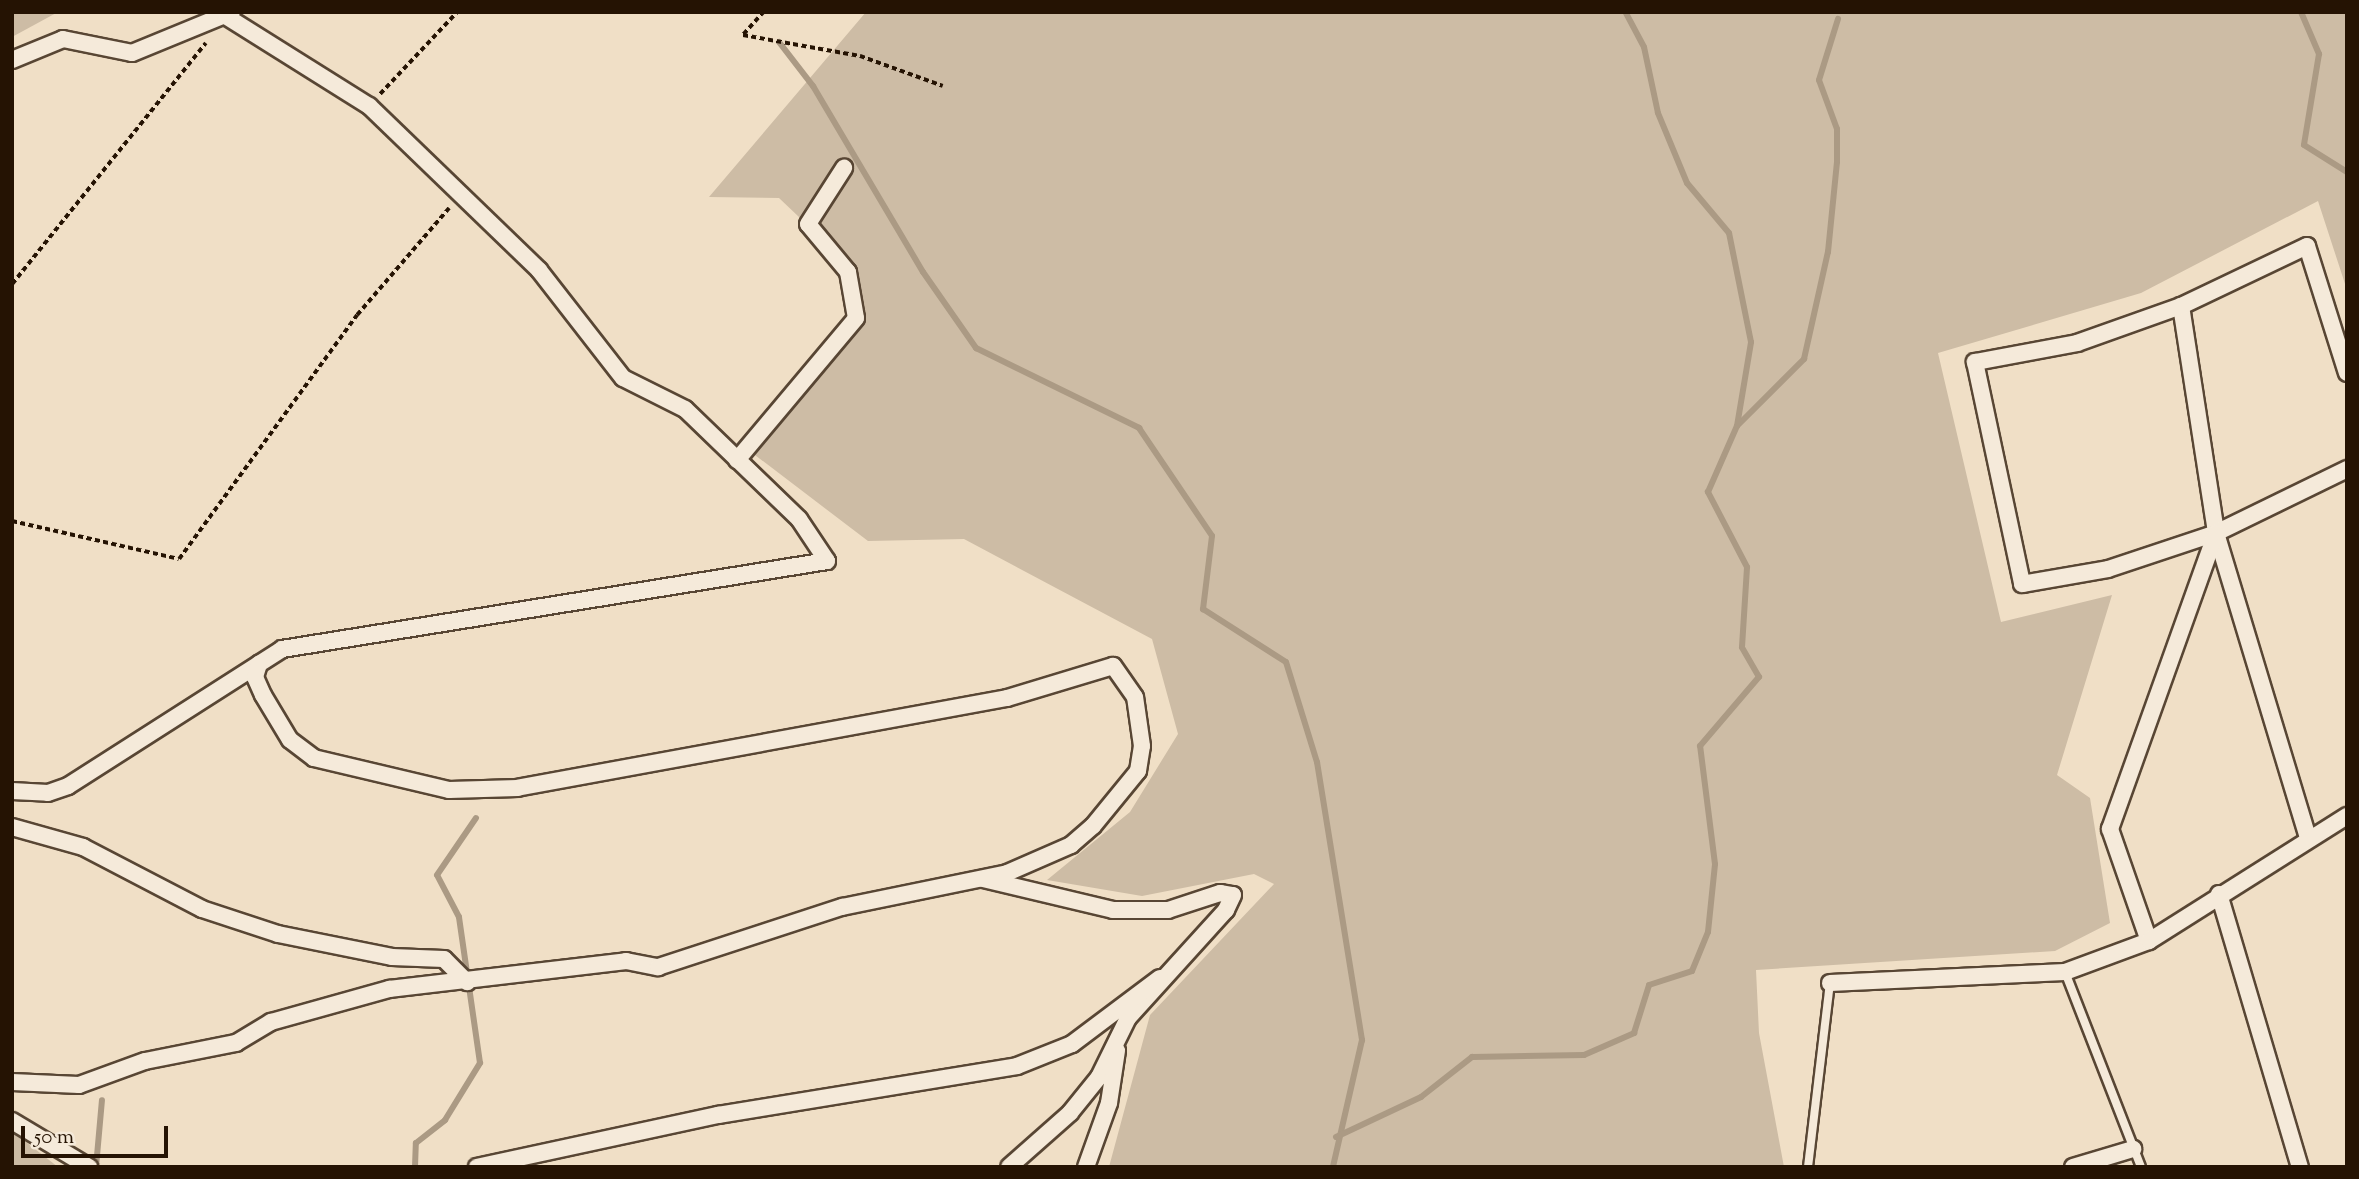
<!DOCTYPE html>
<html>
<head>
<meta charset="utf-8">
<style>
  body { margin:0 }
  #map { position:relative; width:2359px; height:1179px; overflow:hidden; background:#f0dfc6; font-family:"Sorts Mill Goudy",serif }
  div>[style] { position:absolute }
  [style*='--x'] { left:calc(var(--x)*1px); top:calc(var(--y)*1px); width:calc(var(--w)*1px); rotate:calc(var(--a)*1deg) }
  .green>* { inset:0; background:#cdbca5 }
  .stream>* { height:6px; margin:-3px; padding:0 3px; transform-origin:3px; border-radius:3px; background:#ab9a84 }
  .path>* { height:3.5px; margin-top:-1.75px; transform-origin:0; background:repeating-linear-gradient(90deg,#251303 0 5px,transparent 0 8.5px) }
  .roads { filter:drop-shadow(2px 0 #584634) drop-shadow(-2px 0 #584634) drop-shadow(0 2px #584634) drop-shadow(0 -2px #584634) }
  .service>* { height:8px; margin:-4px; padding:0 4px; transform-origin:4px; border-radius:4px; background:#f5eada }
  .minor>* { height:16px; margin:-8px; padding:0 8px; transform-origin:8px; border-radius:8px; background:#f5eada }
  span { translate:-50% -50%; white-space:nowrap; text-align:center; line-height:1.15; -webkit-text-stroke:7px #f5eada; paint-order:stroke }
  .frame { position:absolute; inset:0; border:14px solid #251303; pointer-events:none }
  .scale { position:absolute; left:21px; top:1126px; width:147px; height:32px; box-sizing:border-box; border:4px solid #251303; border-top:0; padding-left:9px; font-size:21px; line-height:24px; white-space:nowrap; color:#251303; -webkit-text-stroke:5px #f5eada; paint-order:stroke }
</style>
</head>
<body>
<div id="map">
  <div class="green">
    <div style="clip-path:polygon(12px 12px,58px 12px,12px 37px)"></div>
    <div style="clip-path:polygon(866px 12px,2347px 12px,2347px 290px,2318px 201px,2141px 293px,1938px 353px,2001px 622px,2112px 595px,2057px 775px,2090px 798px,2110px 923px,2055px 951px,1756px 970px,1759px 1033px,1784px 1167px,1109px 1167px,1150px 1015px,1274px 884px,1254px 874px,1142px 896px,1047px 880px,1130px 812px,1178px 734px,1152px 639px,964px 539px,868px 541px,751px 452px,851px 323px,839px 255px,779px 198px,709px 197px)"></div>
    <div style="clip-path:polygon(12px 1131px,58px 1167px,12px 1167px)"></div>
  </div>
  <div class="stream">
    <div style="--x:2301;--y:12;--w:46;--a:66.8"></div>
    <div style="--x:2319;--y:54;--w:92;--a:99.4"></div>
    <div style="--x:2304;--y:145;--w:51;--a:32.1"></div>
    <div style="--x:779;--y:42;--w:56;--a:52.3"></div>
    <div style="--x:813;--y:86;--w:216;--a:59.4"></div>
    <div style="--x:923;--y:272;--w:93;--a:55.1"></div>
    <div style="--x:976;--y:348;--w:182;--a:26.1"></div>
    <div style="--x:1139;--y:428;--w:130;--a:55.9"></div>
    <div style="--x:1212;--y:536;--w:74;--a:97"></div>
    <div style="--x:1203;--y:609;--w:98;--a:32.6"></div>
    <div style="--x:1286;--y:662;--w:105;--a:72.8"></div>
    <div style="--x:1317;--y:762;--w:282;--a:80.8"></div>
    <div style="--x:1362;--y:1040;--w:130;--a:102.9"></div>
    <div style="--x:1737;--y:426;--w:95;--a:-45"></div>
    <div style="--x:1804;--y:359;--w:110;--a:-77.4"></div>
    <div style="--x:1828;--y:252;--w:90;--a:-84.3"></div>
    <div style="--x:1837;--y:162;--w:33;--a:-90"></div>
    <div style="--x:1837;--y:129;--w:52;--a:-110.2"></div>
    <div style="--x:1819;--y:80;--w:64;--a:-72.7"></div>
    <div style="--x:1336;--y:1137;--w:94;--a:-25.2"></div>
    <div style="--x:1421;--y:1097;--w:65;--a:-38.1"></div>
    <div style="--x:1472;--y:1057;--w:112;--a:-1"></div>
    <div style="--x:1584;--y:1055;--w:55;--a:-23.7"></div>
    <div style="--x:1634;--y:1033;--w:50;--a:-72.6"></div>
    <div style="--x:1649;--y:985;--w:45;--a:-18"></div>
    <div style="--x:1692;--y:971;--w:42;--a:-67.7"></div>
    <div style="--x:1708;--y:932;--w:68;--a:-84.1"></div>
    <div style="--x:1715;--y:864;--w:119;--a:-97.2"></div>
    <div style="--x:1700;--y:746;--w:91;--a:-49.5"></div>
    <div style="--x:1759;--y:677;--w:34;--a:-120"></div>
    <div style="--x:1742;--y:647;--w:80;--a:-86.4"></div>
    <div style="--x:1747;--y:567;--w:85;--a:-117.5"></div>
    <div style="--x:1708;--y:492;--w:72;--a:-66.3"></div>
    <div style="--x:1737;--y:426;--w:85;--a:-80.5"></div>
    <div style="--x:1751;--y:342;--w:111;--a:-101.4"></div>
    <div style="--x:1729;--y:233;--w:65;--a:-130"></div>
    <div style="--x:1687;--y:183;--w:76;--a:-112.5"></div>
    <div style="--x:1658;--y:113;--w:67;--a:-102"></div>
    <div style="--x:1644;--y:47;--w:40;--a:-118"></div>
    <div style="--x:96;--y:1167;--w:67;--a:-84.9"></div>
    <div style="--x:415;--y:1167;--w:24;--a:-88"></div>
    <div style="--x:416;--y:1143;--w:37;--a:-38"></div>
    <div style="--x:445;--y:1120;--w:67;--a:-58.4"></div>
    <div style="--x:480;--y:1063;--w:148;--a:-98.2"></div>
    <div style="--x:459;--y:917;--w:47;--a:-117.6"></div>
    <div style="--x:437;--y:875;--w:69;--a:-55.6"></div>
  </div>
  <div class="path">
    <div style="--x:764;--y:12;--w:31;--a:132"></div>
    <div style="--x:743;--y:35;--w:119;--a:10.2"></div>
    <div style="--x:860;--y:56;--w:88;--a:19.9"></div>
    <div style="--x:380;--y:94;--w:112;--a:-46.8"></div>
    <div style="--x:12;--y:284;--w:309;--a:-51.2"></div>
    <div style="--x:12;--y:521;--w:171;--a:12.8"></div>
    <div style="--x:179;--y:559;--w:302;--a:-53.9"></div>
    <div style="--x:357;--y:315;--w:141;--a:-49.3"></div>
  </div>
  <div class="roads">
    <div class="service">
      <div style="--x:2065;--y:972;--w:209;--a:68.7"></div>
      <div style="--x:1808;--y:1167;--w:185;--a:-83.2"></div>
    </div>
    <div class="minor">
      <div style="--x:12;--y:60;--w:55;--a:-22.4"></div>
      <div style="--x:63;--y:39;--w:70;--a:11.5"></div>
      <div style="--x:132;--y:53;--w:108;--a:-22.3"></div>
      <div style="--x:2181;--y:306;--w:230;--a:81.2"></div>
      <div style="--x:2216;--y:533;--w:319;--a:73.2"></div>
      <div style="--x:2347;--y:373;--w:133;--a:-107.5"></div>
      <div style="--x:2307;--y:246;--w:140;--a:154.5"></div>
      <div style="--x:2181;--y:306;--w:110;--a:160.4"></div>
      <div style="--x:2077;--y:343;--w:104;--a:169.4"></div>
      <div style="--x:1975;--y:362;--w:227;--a:78"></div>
      <div style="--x:2022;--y:584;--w:87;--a:-9.9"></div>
      <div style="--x:2108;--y:569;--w:114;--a:-18.4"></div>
      <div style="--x:2216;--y:533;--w:146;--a:-26"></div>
      <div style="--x:737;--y:460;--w:185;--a:-50"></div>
      <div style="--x:856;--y:318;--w:47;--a:-99.9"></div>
      <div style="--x:848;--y:272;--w:62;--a:-129.8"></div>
      <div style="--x:808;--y:224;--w:67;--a:-57.3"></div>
      <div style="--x:12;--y:791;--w:36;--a:3"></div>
      <div style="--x:48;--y:793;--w:21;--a:-19"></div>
      <div style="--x:68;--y:786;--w:254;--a:-32.6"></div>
      <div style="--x:282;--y:649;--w:552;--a:-9.17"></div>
      <div style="--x:827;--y:561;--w:50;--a:-123.7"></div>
      <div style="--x:799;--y:519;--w:158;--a:-136"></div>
      <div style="--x:685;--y:409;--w:69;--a:-153.4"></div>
      <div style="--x:623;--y:378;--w:137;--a:-127.9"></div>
      <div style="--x:539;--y:270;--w:236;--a:-136"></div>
      <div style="--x:369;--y:106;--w:168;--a:-147.9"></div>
      <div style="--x:12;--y:827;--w:74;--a:15.7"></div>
      <div style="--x:83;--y:847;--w:134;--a:27.5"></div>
      <div style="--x:202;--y:909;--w:80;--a:18.2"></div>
      <div style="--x:278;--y:934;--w:116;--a:11.4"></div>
      <div style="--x:392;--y:957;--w:52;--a:2.2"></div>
      <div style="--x:444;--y:959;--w:33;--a:45"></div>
      <div style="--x:983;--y:879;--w:134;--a:13.4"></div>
      <div style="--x:1113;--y:910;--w:55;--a:0"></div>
      <div style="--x:1168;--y:910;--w:55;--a:-18.1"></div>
      <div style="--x:1220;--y:893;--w:13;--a:9"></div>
      <div style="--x:1233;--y:895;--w:17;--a:115"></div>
      <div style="--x:1226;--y:910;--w:146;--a:132.2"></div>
      <div style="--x:1128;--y:1018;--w:66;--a:116.2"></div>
      <div style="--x:1099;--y:1077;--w:46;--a:128.9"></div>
      <div style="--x:1070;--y:1113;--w:81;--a:138.5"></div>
      <div style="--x:2219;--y:894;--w:285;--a:73.5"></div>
      <div style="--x:2149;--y:941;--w:119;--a:-109.2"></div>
      <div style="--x:2110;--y:829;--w:314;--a:-70.3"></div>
      <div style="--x:1830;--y:983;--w:235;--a:-2.7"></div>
      <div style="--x:2065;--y:972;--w:90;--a:-20.3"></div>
      <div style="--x:2149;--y:941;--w:234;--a:-32.3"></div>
      <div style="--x:12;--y:1082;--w:67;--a:2.6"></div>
      <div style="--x:79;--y:1085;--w:70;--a:-20"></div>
      <div style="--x:145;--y:1061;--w:93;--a:-11.2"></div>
      <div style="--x:236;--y:1043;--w:41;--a:-31"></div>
      <div style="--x:271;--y:1022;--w:123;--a:-15.6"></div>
      <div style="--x:389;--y:989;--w:239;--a:-6.7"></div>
      <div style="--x:626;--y:961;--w:33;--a:11"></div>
      <div style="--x:658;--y:967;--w:194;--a:-18.1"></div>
      <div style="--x:842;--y:907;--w:168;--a:-11.6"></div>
      <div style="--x:1007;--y:873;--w:70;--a:-23.6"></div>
      <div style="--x:1071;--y:845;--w:29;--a:-41"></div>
      <div style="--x:1093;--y:826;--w:71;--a:-50.7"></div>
      <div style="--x:1138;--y:771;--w:25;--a:-81"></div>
      <div style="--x:1142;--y:746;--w:49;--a:-98.1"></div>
      <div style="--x:1135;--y:697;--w:38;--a:-125"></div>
      <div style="--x:1113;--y:666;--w:111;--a:163.2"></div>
      <div style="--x:1007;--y:698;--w:497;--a:169.6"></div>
      <div style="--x:518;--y:788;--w:69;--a:178.3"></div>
      <div style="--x:449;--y:790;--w:139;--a:-166.7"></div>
      <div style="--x:314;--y:758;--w:30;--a:-143"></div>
      <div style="--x:290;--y:740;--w:52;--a:-121"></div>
      <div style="--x:263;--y:695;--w:20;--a:-114"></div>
      <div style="--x:255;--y:677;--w:14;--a:-73"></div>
      <div style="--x:12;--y:1121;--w:90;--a:30.9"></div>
      <div style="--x:477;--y:1167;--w:247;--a:-12.2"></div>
      <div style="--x:718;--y:1115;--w:303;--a:-9.3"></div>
      <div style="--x:1017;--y:1066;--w:59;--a:-21.8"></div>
      <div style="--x:1072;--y:1044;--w:110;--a:-36.9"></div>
      <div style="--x:1086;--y:1167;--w:68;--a:-70.2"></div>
      <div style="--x:1109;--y:1103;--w:53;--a:-81.3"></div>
      <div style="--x:2073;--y:1167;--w:63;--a:-16.7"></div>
    </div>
  </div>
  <div class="frame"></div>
  <div class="scale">50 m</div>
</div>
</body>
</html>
